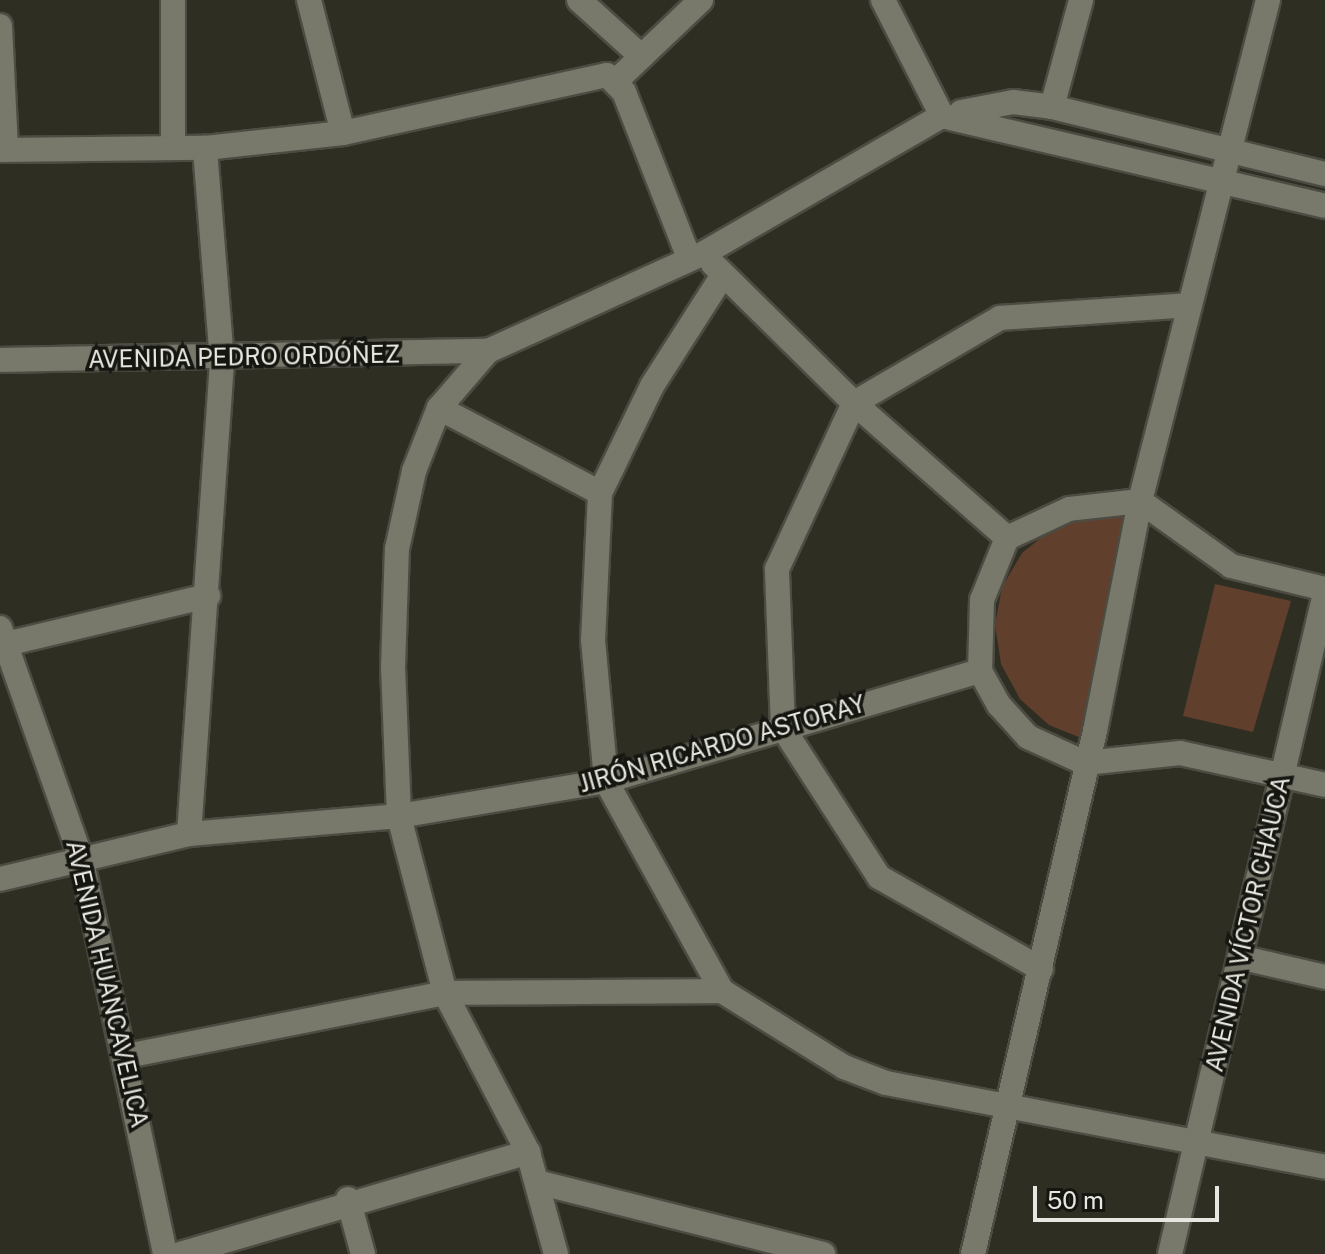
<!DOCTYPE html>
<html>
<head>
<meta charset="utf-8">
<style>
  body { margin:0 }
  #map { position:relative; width:1325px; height:1254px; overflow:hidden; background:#2e2e23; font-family:"Public Sans",sans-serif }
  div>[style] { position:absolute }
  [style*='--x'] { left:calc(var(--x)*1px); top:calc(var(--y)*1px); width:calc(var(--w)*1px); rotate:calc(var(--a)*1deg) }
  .green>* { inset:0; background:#613f2d }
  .roads { filter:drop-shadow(2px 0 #4c4c43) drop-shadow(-2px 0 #4c4c43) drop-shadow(0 2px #4c4c43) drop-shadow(0 -2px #4c4c43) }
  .minor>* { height:24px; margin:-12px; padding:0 12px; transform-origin:12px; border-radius:12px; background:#78786b }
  span { translate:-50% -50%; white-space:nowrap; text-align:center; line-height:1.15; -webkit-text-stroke:7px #161611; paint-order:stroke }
  .street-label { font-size:24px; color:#e7e7e0 }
  .scale { position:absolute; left:1033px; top:1186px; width:186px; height:36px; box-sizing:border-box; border:4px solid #e7e7e0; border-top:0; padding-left:10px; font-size:24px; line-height:28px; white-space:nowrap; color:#e7e7e0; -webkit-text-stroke:6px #161611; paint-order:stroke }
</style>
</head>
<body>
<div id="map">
  <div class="green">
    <div style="clip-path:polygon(1091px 515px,1130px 516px,1086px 740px,1049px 725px,1020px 699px,1001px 664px,995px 625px,1002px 587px,1022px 553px,1053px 528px)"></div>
    <div style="clip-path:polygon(1215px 584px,1291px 601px,1253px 732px,1183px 716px)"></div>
  </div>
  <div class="roads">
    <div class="minor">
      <div style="--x:173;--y:0;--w:144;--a:90"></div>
      <div style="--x:309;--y:0;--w:137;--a:75.7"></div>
      <div style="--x:579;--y:0;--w:84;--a:42.1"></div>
      <div style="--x:883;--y:0;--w:130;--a:63"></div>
      <div style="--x:1268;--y:0;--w:517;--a:104.33"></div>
      <div style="--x:1140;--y:501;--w:112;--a:35.5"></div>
      <div style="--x:1231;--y:566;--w:97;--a:13.7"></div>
      <div style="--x:0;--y:26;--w:124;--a:87.2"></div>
      <div style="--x:617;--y:80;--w:116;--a:-43.6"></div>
      <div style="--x:1052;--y:107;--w:111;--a:-74.8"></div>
      <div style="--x:961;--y:112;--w:53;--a:-10.9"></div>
      <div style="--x:1013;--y:102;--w:39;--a:7"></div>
      <div style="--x:1052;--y:107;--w:281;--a:13.8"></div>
      <div style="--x:0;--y:150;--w:205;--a:-0.6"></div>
      <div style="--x:205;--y:148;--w:139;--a:-6.2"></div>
      <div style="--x:343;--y:133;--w:270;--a:-12.4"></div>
      <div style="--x:607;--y:75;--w:24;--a:45"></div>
      <div style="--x:624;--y:92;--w:178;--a:68.6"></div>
      <div style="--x:713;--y:264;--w:198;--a:44.6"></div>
      <div style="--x:854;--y:403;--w:204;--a:41.4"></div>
      <div style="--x:721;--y:278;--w:128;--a:122.6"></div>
      <div style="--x:652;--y:386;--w:119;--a:115.9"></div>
      <div style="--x:600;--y:493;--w:147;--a:92.7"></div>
      <div style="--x:593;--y:640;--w:142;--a:84.7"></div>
      <div style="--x:606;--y:781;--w:240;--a:61.1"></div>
      <div style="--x:722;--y:991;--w:144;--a:31.9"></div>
      <div style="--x:844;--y:1067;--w:45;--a:20.9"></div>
      <div style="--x:886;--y:1083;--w:447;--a:10.8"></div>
      <div style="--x:0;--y:360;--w:488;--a:-1.1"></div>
      <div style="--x:439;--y:408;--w:182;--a:27.8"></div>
      <div style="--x:0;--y:628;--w:244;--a:70.6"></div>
      <div style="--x:81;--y:858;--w:405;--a:78"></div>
      <div style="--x:6;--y:644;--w:208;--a:-13.4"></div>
      <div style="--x:1085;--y:763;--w:96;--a:-6"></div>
      <div style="--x:1180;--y:753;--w:148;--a:12.4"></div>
      <div style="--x:189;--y:834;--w:474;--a:-86"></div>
      <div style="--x:222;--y:361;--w:214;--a:-94.6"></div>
      <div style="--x:0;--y:879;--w:194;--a:-13.4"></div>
      <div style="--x:189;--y:834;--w:211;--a:-4.9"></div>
      <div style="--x:399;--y:816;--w:210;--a:-9.6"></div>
      <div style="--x:606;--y:781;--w:390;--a:-16.4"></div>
      <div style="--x:1243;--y:958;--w:84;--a:13"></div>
      <div style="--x:1041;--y:969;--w:186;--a:-150.4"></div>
      <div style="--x:879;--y:877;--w:177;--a:-122.8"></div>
      <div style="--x:783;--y:728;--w:159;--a:-92.2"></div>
      <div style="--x:777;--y:569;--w:183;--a:-65.1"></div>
      <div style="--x:854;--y:403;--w:169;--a:-30.2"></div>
      <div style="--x:1000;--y:318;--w:190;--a:-3.9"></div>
      <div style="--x:127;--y:1056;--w:324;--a:-11.2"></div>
      <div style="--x:445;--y:993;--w:277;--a:-0.4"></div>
      <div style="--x:541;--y:1183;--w:291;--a:14.1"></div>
      <div style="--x:348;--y:1199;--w:57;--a:74.7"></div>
      <div style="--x:180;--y:1254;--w:363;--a:-16.3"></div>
      <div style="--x:556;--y:1254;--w:106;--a:-105.4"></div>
      <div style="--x:528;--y:1152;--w:179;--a:-117.6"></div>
      <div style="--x:445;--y:993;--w:183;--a:-104.6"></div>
      <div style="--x:399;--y:816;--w:148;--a:-92.3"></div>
      <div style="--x:393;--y:668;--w:119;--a:-88.1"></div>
      <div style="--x:397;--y:549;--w:80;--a:-77.7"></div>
      <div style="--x:414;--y:471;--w:68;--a:-68.4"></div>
      <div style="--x:439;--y:408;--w:75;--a:-49.3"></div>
      <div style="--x:488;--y:351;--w:239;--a:-24.4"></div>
      <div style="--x:706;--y:252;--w:272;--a:-30"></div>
      <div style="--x:942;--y:116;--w:393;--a:13.2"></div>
      <div style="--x:973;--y:1254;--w:537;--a:-76.87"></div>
      <div style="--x:1095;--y:731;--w:234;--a:-78.9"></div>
      <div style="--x:1140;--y:501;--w:71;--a:173.6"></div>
      <div style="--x:1069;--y:509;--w:68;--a:154.9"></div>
      <div style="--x:1007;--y:538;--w:67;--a:112"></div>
      <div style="--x:982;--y:600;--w:71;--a:91.6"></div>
      <div style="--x:980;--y:671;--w:39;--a:61"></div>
      <div style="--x:999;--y:705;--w:43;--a:47.8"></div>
      <div style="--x:1028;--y:737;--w:63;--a:24.5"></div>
      <div style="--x:1170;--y:1254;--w:679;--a:-76.8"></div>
    </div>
  </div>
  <div class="street-label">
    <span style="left:244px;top:357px;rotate:-1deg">AVENIDA PEDRO ORDÓÑEZ</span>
    <span style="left:722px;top:744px;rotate:-16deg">JIRÓN RICARDO ASTORAY</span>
    <span style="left:1248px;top:924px;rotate:-77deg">AVENIDA VÍCTOR CHAUCA</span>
    <span style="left:107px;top:984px;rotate:77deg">AVENIDA HUANCAVELICA</span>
  </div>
  <div class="scale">50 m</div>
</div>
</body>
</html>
